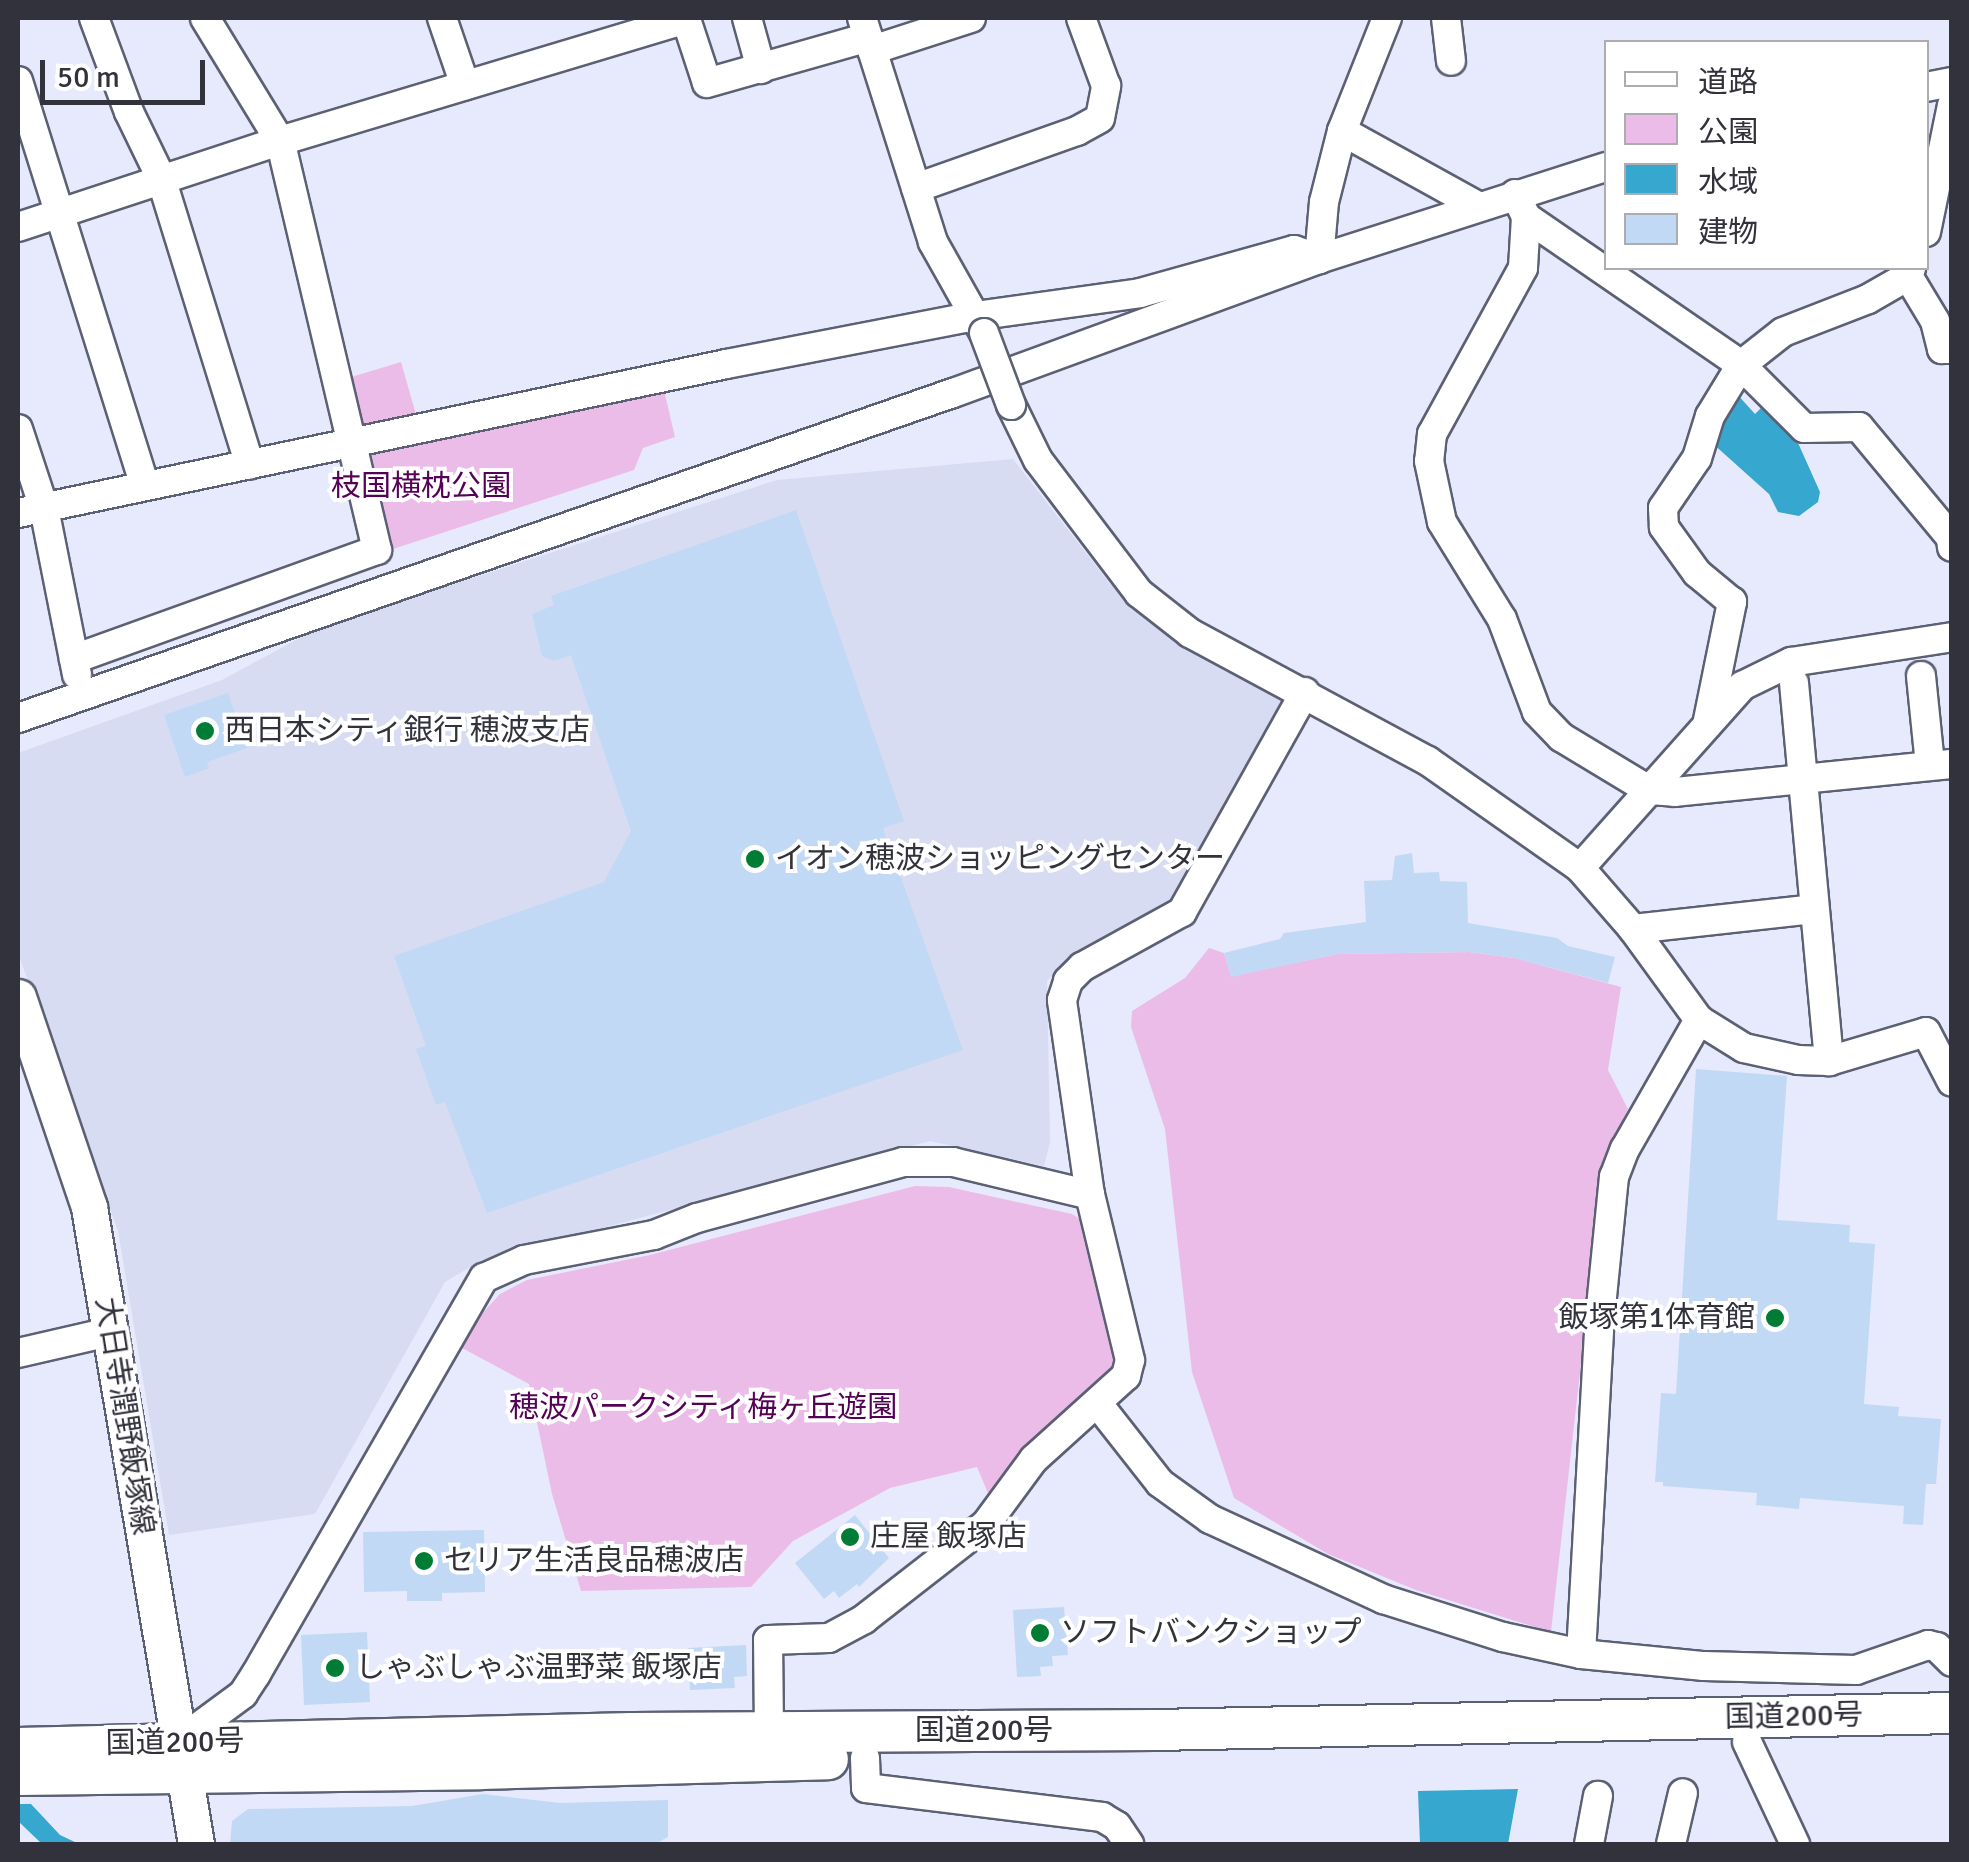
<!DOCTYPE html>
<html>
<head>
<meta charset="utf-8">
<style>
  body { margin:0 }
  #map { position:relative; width:1969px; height:1862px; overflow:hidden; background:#e7eafc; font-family:Signika,"Noto Sans JP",sans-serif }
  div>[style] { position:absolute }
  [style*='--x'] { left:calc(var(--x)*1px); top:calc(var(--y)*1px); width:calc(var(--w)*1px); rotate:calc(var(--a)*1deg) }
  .built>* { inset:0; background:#d7dcf2 }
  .green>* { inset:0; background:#ecbce9 }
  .water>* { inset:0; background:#36a7ce }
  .building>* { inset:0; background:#c1d9f4 }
  .roads { filter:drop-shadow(2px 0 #5c6073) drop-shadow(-2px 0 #5c6073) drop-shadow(0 2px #5c6073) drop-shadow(0 -2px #5c6073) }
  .minor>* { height:28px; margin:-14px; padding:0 14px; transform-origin:14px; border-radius:14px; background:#fff }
  .major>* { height:35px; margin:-17.5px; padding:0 17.5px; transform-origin:17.5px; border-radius:17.5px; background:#fff }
  .highway>* { height:40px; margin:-20px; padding:0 20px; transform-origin:20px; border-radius:20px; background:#fff }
  .bridges { filter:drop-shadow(2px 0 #5c6073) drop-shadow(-2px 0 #5c6073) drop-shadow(0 2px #5c6073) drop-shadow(0 -2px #5c6073) }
  .minor-bridge>* { height:28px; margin:-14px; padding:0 14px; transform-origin:14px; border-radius:14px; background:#fff }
  .dots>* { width:28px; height:28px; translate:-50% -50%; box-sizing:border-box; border:5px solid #fff; border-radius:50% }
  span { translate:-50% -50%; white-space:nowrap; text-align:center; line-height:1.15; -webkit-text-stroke:8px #fff; paint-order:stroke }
  .park-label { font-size:30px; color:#550155 }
  .poi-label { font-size:30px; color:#31323b }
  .left { translate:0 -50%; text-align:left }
  .right { translate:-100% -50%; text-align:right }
  .street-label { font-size:30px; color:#31323b }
  .frame { position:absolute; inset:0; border:20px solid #31323b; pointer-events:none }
  .legend { position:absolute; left:1604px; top:40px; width:325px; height:230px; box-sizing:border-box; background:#fff; border:2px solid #adadb1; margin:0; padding:12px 18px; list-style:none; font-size:30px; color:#31323b }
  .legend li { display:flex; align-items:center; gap:20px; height:50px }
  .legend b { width:50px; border:2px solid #adadb1 }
  .scale { position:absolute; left:40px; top:60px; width:165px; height:45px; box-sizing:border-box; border:5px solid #31323b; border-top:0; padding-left:12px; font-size:30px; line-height:35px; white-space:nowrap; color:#31323b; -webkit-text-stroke:8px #fff; paint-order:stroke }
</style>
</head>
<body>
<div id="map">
  <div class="built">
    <div style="clip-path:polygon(1013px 459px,1111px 585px,1289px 697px,1174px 909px,1064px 965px,1047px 981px,1050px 1142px,1044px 1166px,930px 1141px,482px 1260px,445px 1282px,315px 1514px,169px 1535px,118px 1231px,18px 953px,18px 753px,222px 680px,320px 627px,777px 480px)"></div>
  </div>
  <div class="green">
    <div style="clip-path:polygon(401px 362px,417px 418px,365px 426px,358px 420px,348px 378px)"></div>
    <div style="clip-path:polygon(663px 386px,675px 437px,643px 448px,634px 470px,384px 552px,362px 450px)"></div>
    <div style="clip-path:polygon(1209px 948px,1224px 953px,1231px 976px,1337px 954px,1469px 952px,1515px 958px,1621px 987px,1608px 1070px,1628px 1109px,1604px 1157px,1551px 1632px,1416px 1590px,1328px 1554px,1234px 1498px,1192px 1372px,1165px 1129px,1131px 1027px,1132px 1011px,1185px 978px)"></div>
    <div style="clip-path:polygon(915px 1186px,949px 1187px,1072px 1214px,1086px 1223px,1118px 1368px,990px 1498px,977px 1467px,890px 1488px,793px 1541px,751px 1587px,581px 1591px,552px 1494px,529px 1384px,462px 1348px,480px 1316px,500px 1294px,527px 1280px,650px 1255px)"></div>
  </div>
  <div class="water">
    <div style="clip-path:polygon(1736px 393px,1755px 414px,1769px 400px,1790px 425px,1820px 492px,1818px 502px,1799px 516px,1778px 512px,1769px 494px,1711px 442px)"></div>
    <div style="clip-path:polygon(1518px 1789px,1508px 1844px,1420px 1844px,1418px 1791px)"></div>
    <div style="clip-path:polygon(18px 1804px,31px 1804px,60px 1835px,79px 1844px,42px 1844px,18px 1821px)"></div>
  </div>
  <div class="building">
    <div style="clip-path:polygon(796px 510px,904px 821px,883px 828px,963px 1050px,487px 1213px,445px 1102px,436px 1105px,416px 1049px,426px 1046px,394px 956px,604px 882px,631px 831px,571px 655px,554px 661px,542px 656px,532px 614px,554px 605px,551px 596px)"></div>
    <div style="clip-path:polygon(228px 693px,247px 748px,207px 762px,209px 768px,185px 777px,164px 715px)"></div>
    <div style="clip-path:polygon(1412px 853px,1414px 873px,1439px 872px,1440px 881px,1467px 882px,1468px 923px,1557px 938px,1568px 946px,1615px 957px,1608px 983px,1515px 958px,1469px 952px,1337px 954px,1231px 977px,1224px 953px,1280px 939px,1284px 933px,1366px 922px,1364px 881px,1392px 880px,1395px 856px)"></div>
    <div style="clip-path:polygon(1696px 1069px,1787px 1076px,1777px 1220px,1850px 1225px,1849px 1242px,1875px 1244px,1864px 1404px,1899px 1407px,1898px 1416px,1941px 1419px,1936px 1484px,1926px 1484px,1923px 1525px,1903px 1524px,1904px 1506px,1800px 1498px,1799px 1509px,1756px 1505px,1757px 1493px,1663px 1486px,1663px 1482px,1655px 1482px,1661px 1393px,1676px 1394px)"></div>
    <div style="clip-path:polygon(855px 1515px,889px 1558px,859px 1587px,857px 1584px,839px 1598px,834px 1591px,824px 1599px,795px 1563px)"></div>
    <div style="clip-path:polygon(484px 1530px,485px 1592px,442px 1593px,442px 1601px,407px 1601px,407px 1591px,364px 1592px,363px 1532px)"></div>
    <div style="clip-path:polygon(1064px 1607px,1068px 1655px,1052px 1656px,1053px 1666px,1040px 1667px,1041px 1676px,1017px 1677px,1013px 1610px)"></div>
    <div style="clip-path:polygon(367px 1632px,370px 1702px,304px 1705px,301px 1635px)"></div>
    <div style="clip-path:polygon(746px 1645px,747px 1676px,734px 1677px,735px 1688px,690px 1690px,688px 1648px)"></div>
    <div style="clip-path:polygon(483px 1794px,560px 1803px,668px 1800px,668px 1837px,655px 1844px,230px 1844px,232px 1821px,248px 1809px,412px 1806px)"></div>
  </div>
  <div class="roads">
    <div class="minor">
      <div style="--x:94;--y:18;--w:100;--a:69.6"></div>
      <div style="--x:129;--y:112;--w:73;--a:64.1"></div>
      <div style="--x:161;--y:178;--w:300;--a:72.8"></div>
      <div style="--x:442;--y:18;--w:71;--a:71.1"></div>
      <div style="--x:747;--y:18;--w:53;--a:74.6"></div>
      <div style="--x:862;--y:18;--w:235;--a:72.4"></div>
      <div style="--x:933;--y:242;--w:102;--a:60.7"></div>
      <div style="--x:1446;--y:18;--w:43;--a:83.4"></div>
      <div style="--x:872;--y:50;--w:104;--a:-17.9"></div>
      <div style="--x:18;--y:81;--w:424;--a:72.6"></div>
      <div style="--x:1926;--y:87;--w:26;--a:-11"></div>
      <div style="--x:1342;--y:131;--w:155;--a:28.9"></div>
      <div style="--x:916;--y:188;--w:171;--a:-19.5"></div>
      <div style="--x:1077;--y:131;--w:26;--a:-29"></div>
      <div style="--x:1100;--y:118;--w:33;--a:-79"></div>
      <div style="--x:1106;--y:86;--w:72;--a:-110.2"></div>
      <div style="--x:1515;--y:194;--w:25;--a:64"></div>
      <div style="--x:1526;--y:217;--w:51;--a:93.4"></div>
      <div style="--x:1523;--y:268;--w:189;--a:118.7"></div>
      <div style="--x:1432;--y:434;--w:27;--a:96"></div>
      <div style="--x:1429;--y:461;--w:62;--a:78"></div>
      <div style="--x:1442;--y:522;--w:114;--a:58.3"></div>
      <div style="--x:1502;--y:619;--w:99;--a:69.4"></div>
      <div style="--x:1537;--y:712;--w:35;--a:46"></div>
      <div style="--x:1561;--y:737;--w:103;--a:31.1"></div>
      <div style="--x:1649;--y:790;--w:26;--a:4"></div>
      <div style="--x:1675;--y:792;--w:278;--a:-5.8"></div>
      <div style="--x:1526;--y:217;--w:261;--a:34.5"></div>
      <div style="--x:1741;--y:365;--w:89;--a:45"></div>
      <div style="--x:1804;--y:428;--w:55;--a:-1"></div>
      <div style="--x:1859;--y:427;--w:144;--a:50.3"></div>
      <div style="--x:1951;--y:538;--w:9;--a:84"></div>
      <div style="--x:18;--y:227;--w:276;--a:-18.2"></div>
      <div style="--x:280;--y:141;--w:424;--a:-16.7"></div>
      <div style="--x:686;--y:19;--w:67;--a:71.8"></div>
      <div style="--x:707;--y:83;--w:167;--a:-15.9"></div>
      <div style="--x:1926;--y:232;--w:130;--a:-78.4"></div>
      <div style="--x:1908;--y:276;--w:52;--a:59"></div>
      <div style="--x:1935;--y:321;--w:29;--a:76"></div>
      <div style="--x:1942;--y:349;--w:10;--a:0"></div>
      <div style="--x:1011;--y:405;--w:61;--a:63.9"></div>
      <div style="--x:1038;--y:460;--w:167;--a:52.8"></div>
      <div style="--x:1139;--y:593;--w:65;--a:38.1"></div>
      <div style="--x:1190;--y:633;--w:270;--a:28.3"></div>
      <div style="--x:1428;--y:761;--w:186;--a:35.1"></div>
      <div style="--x:1580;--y:868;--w:81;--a:49"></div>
      <div style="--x:1633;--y:929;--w:112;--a:54"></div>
      <div style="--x:1699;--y:1020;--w:53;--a:31.9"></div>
      <div style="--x:1744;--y:1048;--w:55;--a:12.5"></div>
      <div style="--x:1798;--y:1060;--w:31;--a:2"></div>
      <div style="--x:1829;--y:1061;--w:101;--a:-16.6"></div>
      <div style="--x:1926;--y:1032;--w:56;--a:62.5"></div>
      <div style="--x:18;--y:429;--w:83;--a:71.8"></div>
      <div style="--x:44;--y:508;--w:170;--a:78.8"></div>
      <div style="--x:18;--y:513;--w:724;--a:-11.88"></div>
      <div style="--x:726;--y:364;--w:254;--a:-10.9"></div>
      <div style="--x:975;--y:316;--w:167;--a:-7.9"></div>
      <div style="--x:1140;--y:293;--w:160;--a:-15.6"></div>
      <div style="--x:1294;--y:250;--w:27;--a:20"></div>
      <div style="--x:1319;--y:259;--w:57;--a:-85"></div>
      <div style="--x:1324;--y:202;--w:73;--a:-75.8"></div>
      <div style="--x:1342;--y:131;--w:122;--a:-68.3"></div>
      <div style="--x:74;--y:659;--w:322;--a:-19.8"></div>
      <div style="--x:377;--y:550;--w:420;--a:-103.3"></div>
      <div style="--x:280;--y:141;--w:144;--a:-121.4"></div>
      <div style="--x:1921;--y:676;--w:89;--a:84.2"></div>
      <div style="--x:1794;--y:683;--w:380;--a:84.7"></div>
      <div style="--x:18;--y:718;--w:990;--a:-19.17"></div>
      <div style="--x:953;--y:393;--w:390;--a:-20.1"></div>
      <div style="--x:1319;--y:259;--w:301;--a:-17.8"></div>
      <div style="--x:1707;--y:725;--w:126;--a:-78.5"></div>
      <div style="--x:1732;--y:602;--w:45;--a:-140.4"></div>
      <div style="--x:1697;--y:573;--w:57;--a:-125.7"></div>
      <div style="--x:1664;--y:527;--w:19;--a:-93"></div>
      <div style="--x:1663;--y:508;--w:60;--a:-55.8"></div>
      <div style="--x:1697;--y:458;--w:44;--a:-72.8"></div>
      <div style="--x:1710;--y:416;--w:60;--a:-58.7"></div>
      <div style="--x:1741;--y:365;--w:53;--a:-38.2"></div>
      <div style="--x:1783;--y:332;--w:91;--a:-21.2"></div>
      <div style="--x:1868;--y:299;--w:46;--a:-29.9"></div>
      <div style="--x:1908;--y:276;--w:9;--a:-69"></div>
      <div style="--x:1580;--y:868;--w:244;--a:-48.3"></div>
      <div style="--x:1742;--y:686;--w:55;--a:-26.1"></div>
      <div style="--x:1791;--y:662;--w:163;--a:-8.8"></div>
      <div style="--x:1633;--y:929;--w:181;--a:-6.3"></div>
      <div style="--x:18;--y:1353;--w:98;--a:-13"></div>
      <div style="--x:1098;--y:1404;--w:100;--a:51.9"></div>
      <div style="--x:1160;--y:1483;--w:62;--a:35.8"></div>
      <div style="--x:1210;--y:1519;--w:191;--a:24.8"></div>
      <div style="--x:1383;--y:1599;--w:126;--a:17.6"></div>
      <div style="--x:1503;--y:1637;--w:80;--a:12.3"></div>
      <div style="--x:1581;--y:1654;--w:124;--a:5.6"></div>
      <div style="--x:1704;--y:1666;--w:152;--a:1.5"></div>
      <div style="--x:1856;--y:1670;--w:76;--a:-19.1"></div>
      <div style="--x:1928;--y:1645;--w:9;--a:13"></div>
      <div style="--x:1937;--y:1647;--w:21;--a:45"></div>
      <div style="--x:1581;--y:1654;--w:338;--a:-86.8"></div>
      <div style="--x:1600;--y:1317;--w:141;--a:-84.3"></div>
      <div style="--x:1614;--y:1177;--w:30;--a:-69"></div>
      <div style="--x:1625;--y:1149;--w:149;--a:-60.2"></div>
      <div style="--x:769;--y:1732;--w:92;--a:-90.6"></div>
      <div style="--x:768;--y:1640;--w:61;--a:-1.9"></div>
      <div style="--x:829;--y:1638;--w:40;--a:-28"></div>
      <div style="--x:864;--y:1619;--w:155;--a:-37.9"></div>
      <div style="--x:986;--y:1524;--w:81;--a:-53.6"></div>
      <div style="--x:1034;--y:1459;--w:124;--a:-42.1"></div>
      <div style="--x:1126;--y:1376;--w:16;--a:-76"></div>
      <div style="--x:1130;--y:1360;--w:170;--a:-103.6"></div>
      <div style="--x:1090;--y:1195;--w:197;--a:-98.2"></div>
      <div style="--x:1062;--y:1000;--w:20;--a:-72"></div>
      <div style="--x:1068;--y:981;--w:20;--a:-45"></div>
      <div style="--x:1082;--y:967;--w:114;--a:-28.8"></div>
      <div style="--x:1182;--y:912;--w:252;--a:-60.8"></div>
      <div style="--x:178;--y:1742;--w:81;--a:-36.4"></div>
      <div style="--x:243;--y:1694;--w:24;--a:-57"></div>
      <div style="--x:256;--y:1674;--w:457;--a:-60.1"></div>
      <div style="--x:484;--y:1278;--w:44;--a:-24.2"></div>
      <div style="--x:524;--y:1260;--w:132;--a:-10.9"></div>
      <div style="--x:654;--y:1235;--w:46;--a:-21.6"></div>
      <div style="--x:697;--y:1218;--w:213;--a:-15.2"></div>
      <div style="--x:903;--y:1162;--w:50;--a:0"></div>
      <div style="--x:953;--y:1162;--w:141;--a:13.5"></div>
      <div style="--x:1747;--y:1742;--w:113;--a:64.8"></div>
      <div style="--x:865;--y:1758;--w:30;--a:88"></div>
      <div style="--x:866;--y:1788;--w:238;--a:7"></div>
      <div style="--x:1102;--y:1817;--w:17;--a:31"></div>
      <div style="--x:1117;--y:1826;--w:22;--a:56"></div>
      <div style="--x:1589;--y:1844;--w:49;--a:-79.4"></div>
      <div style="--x:1671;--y:1844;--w:52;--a:-76.8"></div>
    </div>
    <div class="major">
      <div style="--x:18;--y:997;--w:222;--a:71.3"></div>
      <div style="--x:89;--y:1207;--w:646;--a:80.46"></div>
    </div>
    <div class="highway">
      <div style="--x:18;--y:1748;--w:614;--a:-1.4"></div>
      <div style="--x:632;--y:1733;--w:524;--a:-0.33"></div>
      <div style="--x:1156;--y:1730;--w:796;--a:-1.22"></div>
      <div style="--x:18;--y:1775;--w:462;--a:-0.7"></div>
      <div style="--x:480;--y:1769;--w:348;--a:-1.6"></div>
    </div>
  </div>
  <div class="bridges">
    <div class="minor-bridge">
      <div style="--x:984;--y:333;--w:77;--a:69.4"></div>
    </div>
  </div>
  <div class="dots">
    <div style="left:205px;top:731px;background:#017c34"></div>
    <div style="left:755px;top:859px;background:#017c34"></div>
    <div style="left:1775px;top:1318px;background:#017c34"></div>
    <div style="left:850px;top:1537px;background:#017c34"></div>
    <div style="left:424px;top:1561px;background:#017c34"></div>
    <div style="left:1040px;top:1633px;background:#017c34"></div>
    <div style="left:335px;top:1668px;background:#017c34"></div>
  </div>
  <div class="park-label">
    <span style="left:421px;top:487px">枝国横枕公園</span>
    <span style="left:703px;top:1408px">穂波パークシティ梅ヶ丘遊園</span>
  </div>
  <div class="poi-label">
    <span class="left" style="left:225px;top:731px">西日本シティ銀行 穂波支店</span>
    <span class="left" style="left:775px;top:859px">イオン穂波ショッピングセンター</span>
    <span class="right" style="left:1755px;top:1318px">飯塚第1体育館</span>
    <span class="left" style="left:870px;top:1537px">庄屋 飯塚店</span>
    <span class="left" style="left:444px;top:1561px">セリア生活良品穂波店</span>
    <span class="left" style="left:1060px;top:1633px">ソフトバンクショップ</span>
    <span class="left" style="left:355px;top:1668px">しゃぶしゃぶ温野菜 飯塚店</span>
  </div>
  <div class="street-label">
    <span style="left:124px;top:1416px;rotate:81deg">大日寺潤野飯塚線</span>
    <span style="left:1794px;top:1717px;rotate:-1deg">国道200号</span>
    <span style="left:984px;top:1731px">国道200号</span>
    <span style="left:175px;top:1743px;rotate:-1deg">国道200号</span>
  </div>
  <div class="frame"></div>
  <ul class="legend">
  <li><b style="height:12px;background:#fff"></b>道路</li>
  <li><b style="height:28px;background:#ecbce9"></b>公園</li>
  <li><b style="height:28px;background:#36a7ce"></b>水域</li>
  <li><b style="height:28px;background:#c1d9f4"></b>建物</li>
  </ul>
  <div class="scale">50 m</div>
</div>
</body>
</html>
